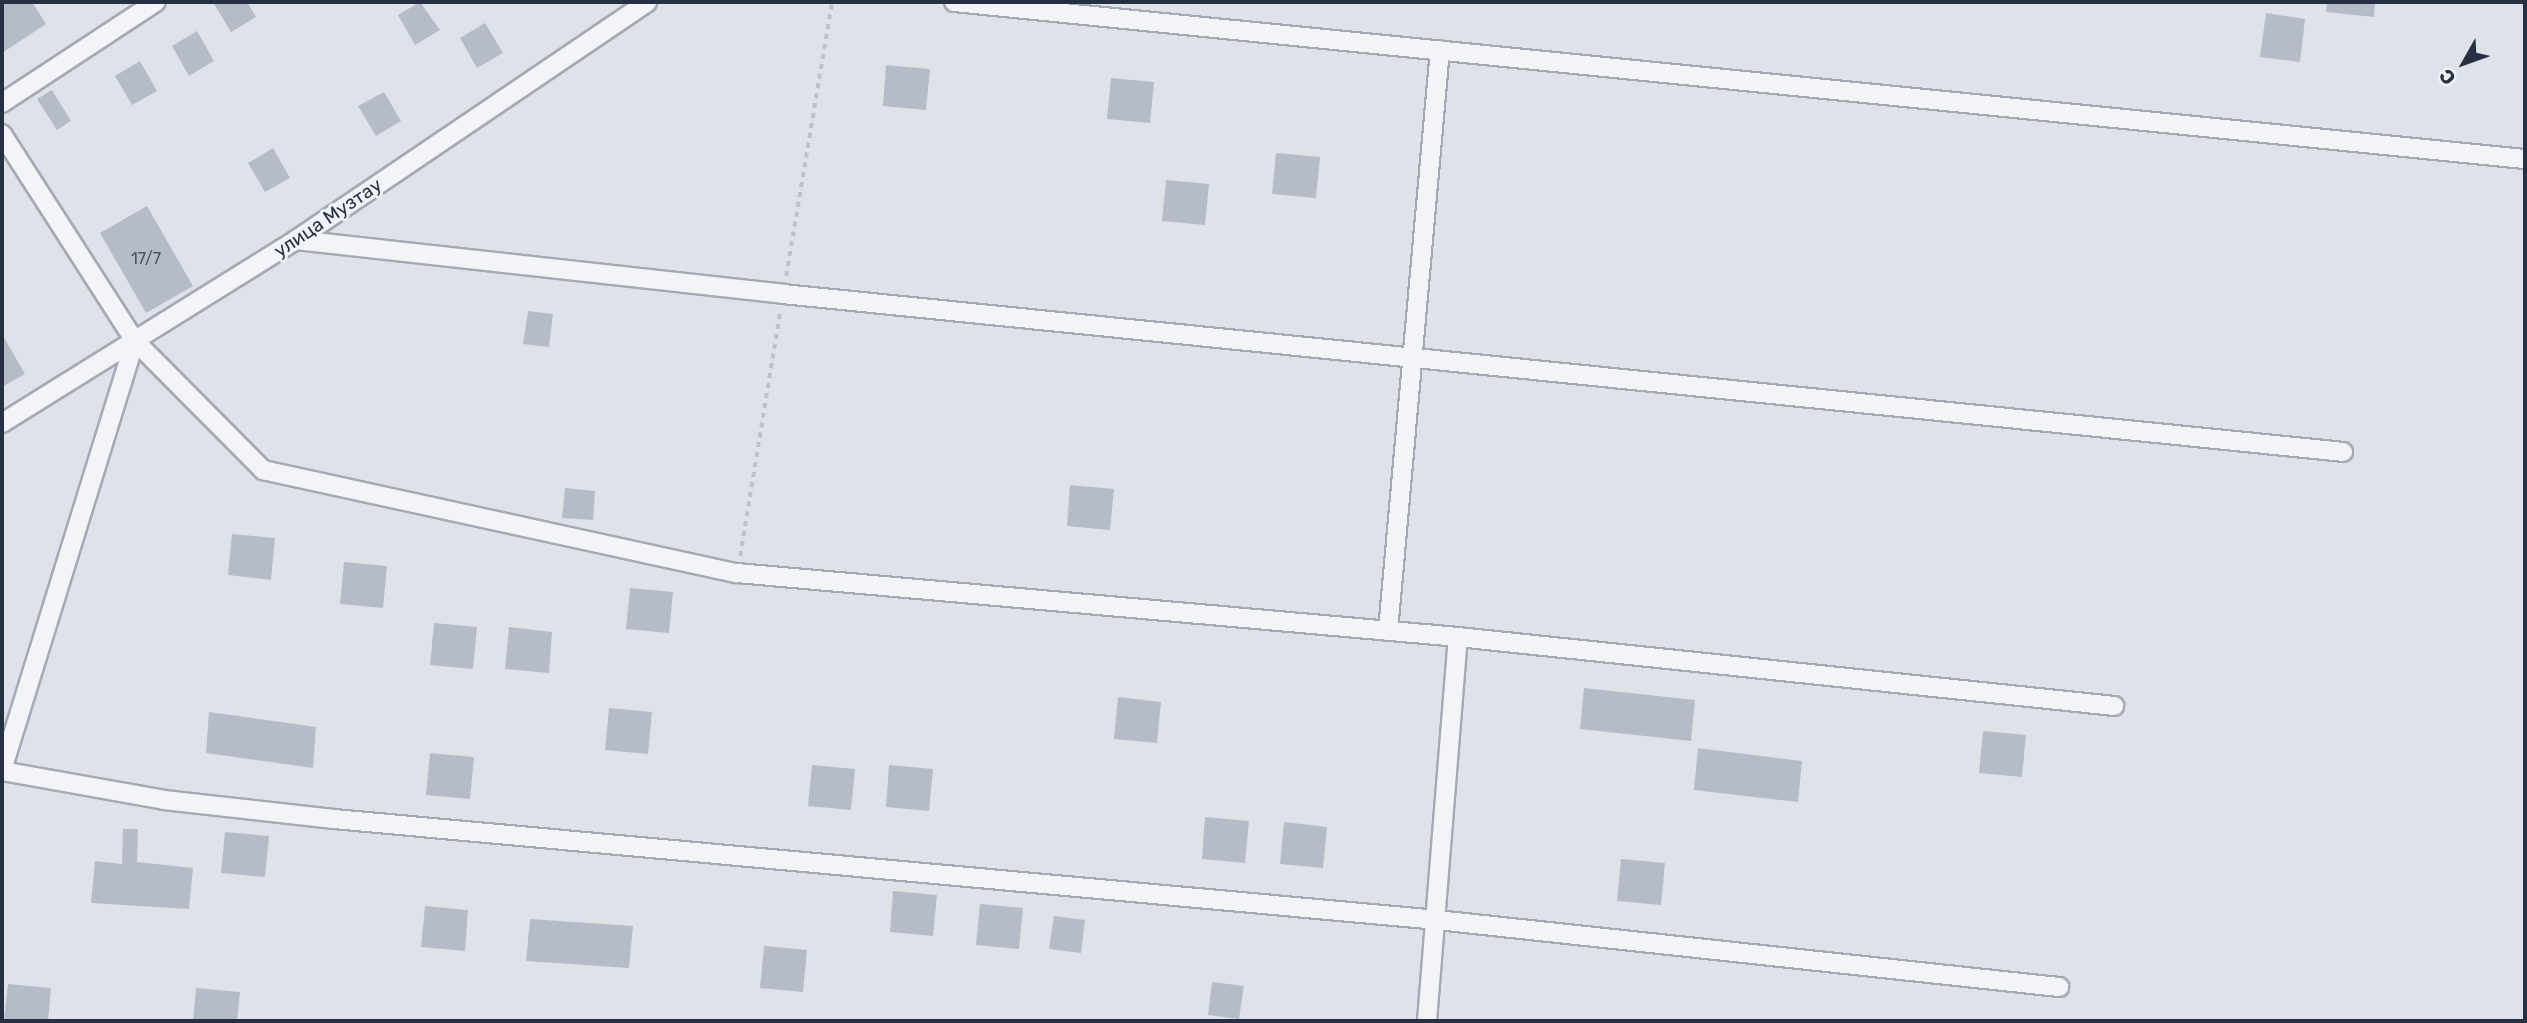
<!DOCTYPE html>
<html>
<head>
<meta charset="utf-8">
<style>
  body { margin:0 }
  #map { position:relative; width:2527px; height:1023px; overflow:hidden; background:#dfe3e9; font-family:Rubik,sans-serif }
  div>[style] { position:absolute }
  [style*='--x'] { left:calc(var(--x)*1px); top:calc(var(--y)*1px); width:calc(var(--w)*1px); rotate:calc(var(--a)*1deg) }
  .building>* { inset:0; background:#b6bcc7 }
  .path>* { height:3.5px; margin-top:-1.75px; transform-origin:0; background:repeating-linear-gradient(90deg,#bdc1c8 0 5px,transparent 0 10px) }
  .roads { filter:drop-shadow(2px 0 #a4aab4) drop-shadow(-2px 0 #a4aab4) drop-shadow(0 2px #a4aab4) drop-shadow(0 -2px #a4aab4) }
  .street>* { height:18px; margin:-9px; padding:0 9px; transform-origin:9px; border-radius:9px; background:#f2f4f7 }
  span { translate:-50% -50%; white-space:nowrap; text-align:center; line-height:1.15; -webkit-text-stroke:6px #eff2f7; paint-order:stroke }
  .number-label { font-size:16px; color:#4b5363 }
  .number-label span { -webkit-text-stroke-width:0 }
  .street-label { font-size:19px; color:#273042 }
  .frame { position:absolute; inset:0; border:4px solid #273042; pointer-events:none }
  .north { position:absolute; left:2429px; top:28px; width:70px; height:70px; -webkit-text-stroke:5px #eff2f7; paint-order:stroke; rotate:230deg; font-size:19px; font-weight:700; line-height:28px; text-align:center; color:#273042 }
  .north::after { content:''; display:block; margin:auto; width:24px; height:32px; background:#273042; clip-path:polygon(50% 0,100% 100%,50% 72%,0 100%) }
</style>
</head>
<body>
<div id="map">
  <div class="building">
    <div style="clip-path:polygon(2px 2px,32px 2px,46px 24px,2px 53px)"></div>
    <div style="clip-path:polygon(213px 2px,247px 2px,256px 17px,231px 32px)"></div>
    <div style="clip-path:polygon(420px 2px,440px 30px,415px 45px,398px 15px)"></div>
    <div style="clip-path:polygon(2327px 2px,2375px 2px,2374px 17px,2326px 12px)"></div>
    <div style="clip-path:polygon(2266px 13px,2305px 19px,2300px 62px,2260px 57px)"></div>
    <div style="clip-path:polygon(485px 23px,503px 53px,477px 68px,460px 38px)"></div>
    <div style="clip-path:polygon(197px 31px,214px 61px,189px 76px,172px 46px)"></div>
    <div style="clip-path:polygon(140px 61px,157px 91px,132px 105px,115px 76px)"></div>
    <div style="clip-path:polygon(886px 65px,930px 69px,926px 110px,883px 106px)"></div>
    <div style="clip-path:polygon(1111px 78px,1154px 82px,1150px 123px,1107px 119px)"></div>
    <div style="clip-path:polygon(52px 90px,71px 121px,57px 130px,37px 99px)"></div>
    <div style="clip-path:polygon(384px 92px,401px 121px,376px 136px,358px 106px)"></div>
    <div style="clip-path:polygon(273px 148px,290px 178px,265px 192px,248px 163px)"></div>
    <div style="clip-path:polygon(1276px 153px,1320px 157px,1316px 198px,1272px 194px)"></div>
    <div style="clip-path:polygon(1166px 180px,1209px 184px,1205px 225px,1162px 221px)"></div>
    <div style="clip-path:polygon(147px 206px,193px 286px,146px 313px,100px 233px)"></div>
    <div style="clip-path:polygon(528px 311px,553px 314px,549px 347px,523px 344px)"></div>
    <div style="clip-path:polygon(2px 334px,25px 374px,2px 387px)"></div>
    <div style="clip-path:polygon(1070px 485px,1114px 489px,1110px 530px,1067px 526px)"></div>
    <div style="clip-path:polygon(565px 488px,595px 491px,593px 520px,562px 518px)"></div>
    <div style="clip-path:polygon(232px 534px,275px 538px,271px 580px,228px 575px)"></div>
    <div style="clip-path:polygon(344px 562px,387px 566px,383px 608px,340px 604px)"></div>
    <div style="clip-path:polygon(630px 588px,673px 592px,669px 633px,626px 629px)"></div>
    <div style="clip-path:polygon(434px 623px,477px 627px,473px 669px,430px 665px)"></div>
    <div style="clip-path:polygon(509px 627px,552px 632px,549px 673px,505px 669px)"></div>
    <div style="clip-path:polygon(1584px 688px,1695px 700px,1691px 741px,1580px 729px)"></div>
    <div style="clip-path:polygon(1118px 697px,1161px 702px,1157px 743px,1114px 739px)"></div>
    <div style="clip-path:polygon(609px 708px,652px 712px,648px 754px,605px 750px)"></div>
    <div style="clip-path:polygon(209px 712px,316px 727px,313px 768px,206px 753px)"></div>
    <div style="clip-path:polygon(1983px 731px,2026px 735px,2022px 777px,1979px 773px)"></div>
    <div style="clip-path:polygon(1698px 748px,1802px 761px,1798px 802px,1694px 790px)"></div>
    <div style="clip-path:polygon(430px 753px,474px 757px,470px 799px,426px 795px)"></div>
    <div style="clip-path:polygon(812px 765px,855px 769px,851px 810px,808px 806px)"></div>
    <div style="clip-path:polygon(889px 765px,933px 769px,929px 811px,886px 807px)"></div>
    <div style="clip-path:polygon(1205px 817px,1249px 821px,1245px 863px,1202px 859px)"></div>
    <div style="clip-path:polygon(1284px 822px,1327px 827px,1323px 868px,1280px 864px)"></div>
    <div style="clip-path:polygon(123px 829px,138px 829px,137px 862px,193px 868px,189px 909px,91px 903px,95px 861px,122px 864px)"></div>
    <div style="clip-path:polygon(225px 832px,269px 836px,265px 877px,221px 873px)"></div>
    <div style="clip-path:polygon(1621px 859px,1665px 863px,1661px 905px,1617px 901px)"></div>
    <div style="clip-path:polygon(893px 891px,937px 895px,933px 936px,890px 932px)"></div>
    <div style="clip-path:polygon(980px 904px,1023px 908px,1019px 949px,976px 945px)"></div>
    <div style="clip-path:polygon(425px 906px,468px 910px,465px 951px,421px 947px)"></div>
    <div style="clip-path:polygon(1054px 916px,1085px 920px,1081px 953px,1049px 949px)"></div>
    <div style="clip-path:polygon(530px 919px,633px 926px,629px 968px,526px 961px)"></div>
    <div style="clip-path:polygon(764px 946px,807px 950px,803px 992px,760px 988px)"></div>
    <div style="clip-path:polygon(1212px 982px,1244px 986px,1239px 1019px,1208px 1015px)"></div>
    <div style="clip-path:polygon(8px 984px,51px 988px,48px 1021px,4px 1021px)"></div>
    <div style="clip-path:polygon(196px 988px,240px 992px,237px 1021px,193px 1021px)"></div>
  </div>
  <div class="path">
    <div style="--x:786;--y:276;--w:278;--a:-80.5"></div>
    <div style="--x:740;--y:556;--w:248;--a:-80.7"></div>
  </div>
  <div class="roads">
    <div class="street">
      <div style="--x:954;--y:2;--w:1579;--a:5.71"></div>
      <div style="--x:2;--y:103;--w:184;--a:-33.3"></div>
      <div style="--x:2;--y:134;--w:246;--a:57.3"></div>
      <div style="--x:135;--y:341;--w:182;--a:45.2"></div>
      <div style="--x:263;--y:470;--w:485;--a:12.3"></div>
      <div style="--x:737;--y:573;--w:724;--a:5.07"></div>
      <div style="--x:1458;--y:637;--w:660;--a:6"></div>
      <div style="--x:296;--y:240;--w:490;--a:6.3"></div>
      <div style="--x:783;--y:294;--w:1568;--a:5.78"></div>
      <div style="--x:2;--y:423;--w:346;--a:-31.9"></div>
      <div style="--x:296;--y:240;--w:424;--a:-34.1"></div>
      <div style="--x:1388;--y:631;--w:583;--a:-84.89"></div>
      <div style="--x:2;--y:770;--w:449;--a:-72.8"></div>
      <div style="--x:2;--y:771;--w:165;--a:10.1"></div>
      <div style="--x:164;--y:800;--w:171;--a:6.4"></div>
      <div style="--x:334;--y:819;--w:1108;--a:5.23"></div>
      <div style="--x:1437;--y:920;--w:626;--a:6.15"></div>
      <div style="--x:1427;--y:1021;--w:385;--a:-85.4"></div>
    </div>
  </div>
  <div class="number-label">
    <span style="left:146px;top:259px">17/7</span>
  </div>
  <div class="street-label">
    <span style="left:328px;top:218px;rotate:-34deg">улица Музтау</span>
  </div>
  <div class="frame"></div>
  <div class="north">С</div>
</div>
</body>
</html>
